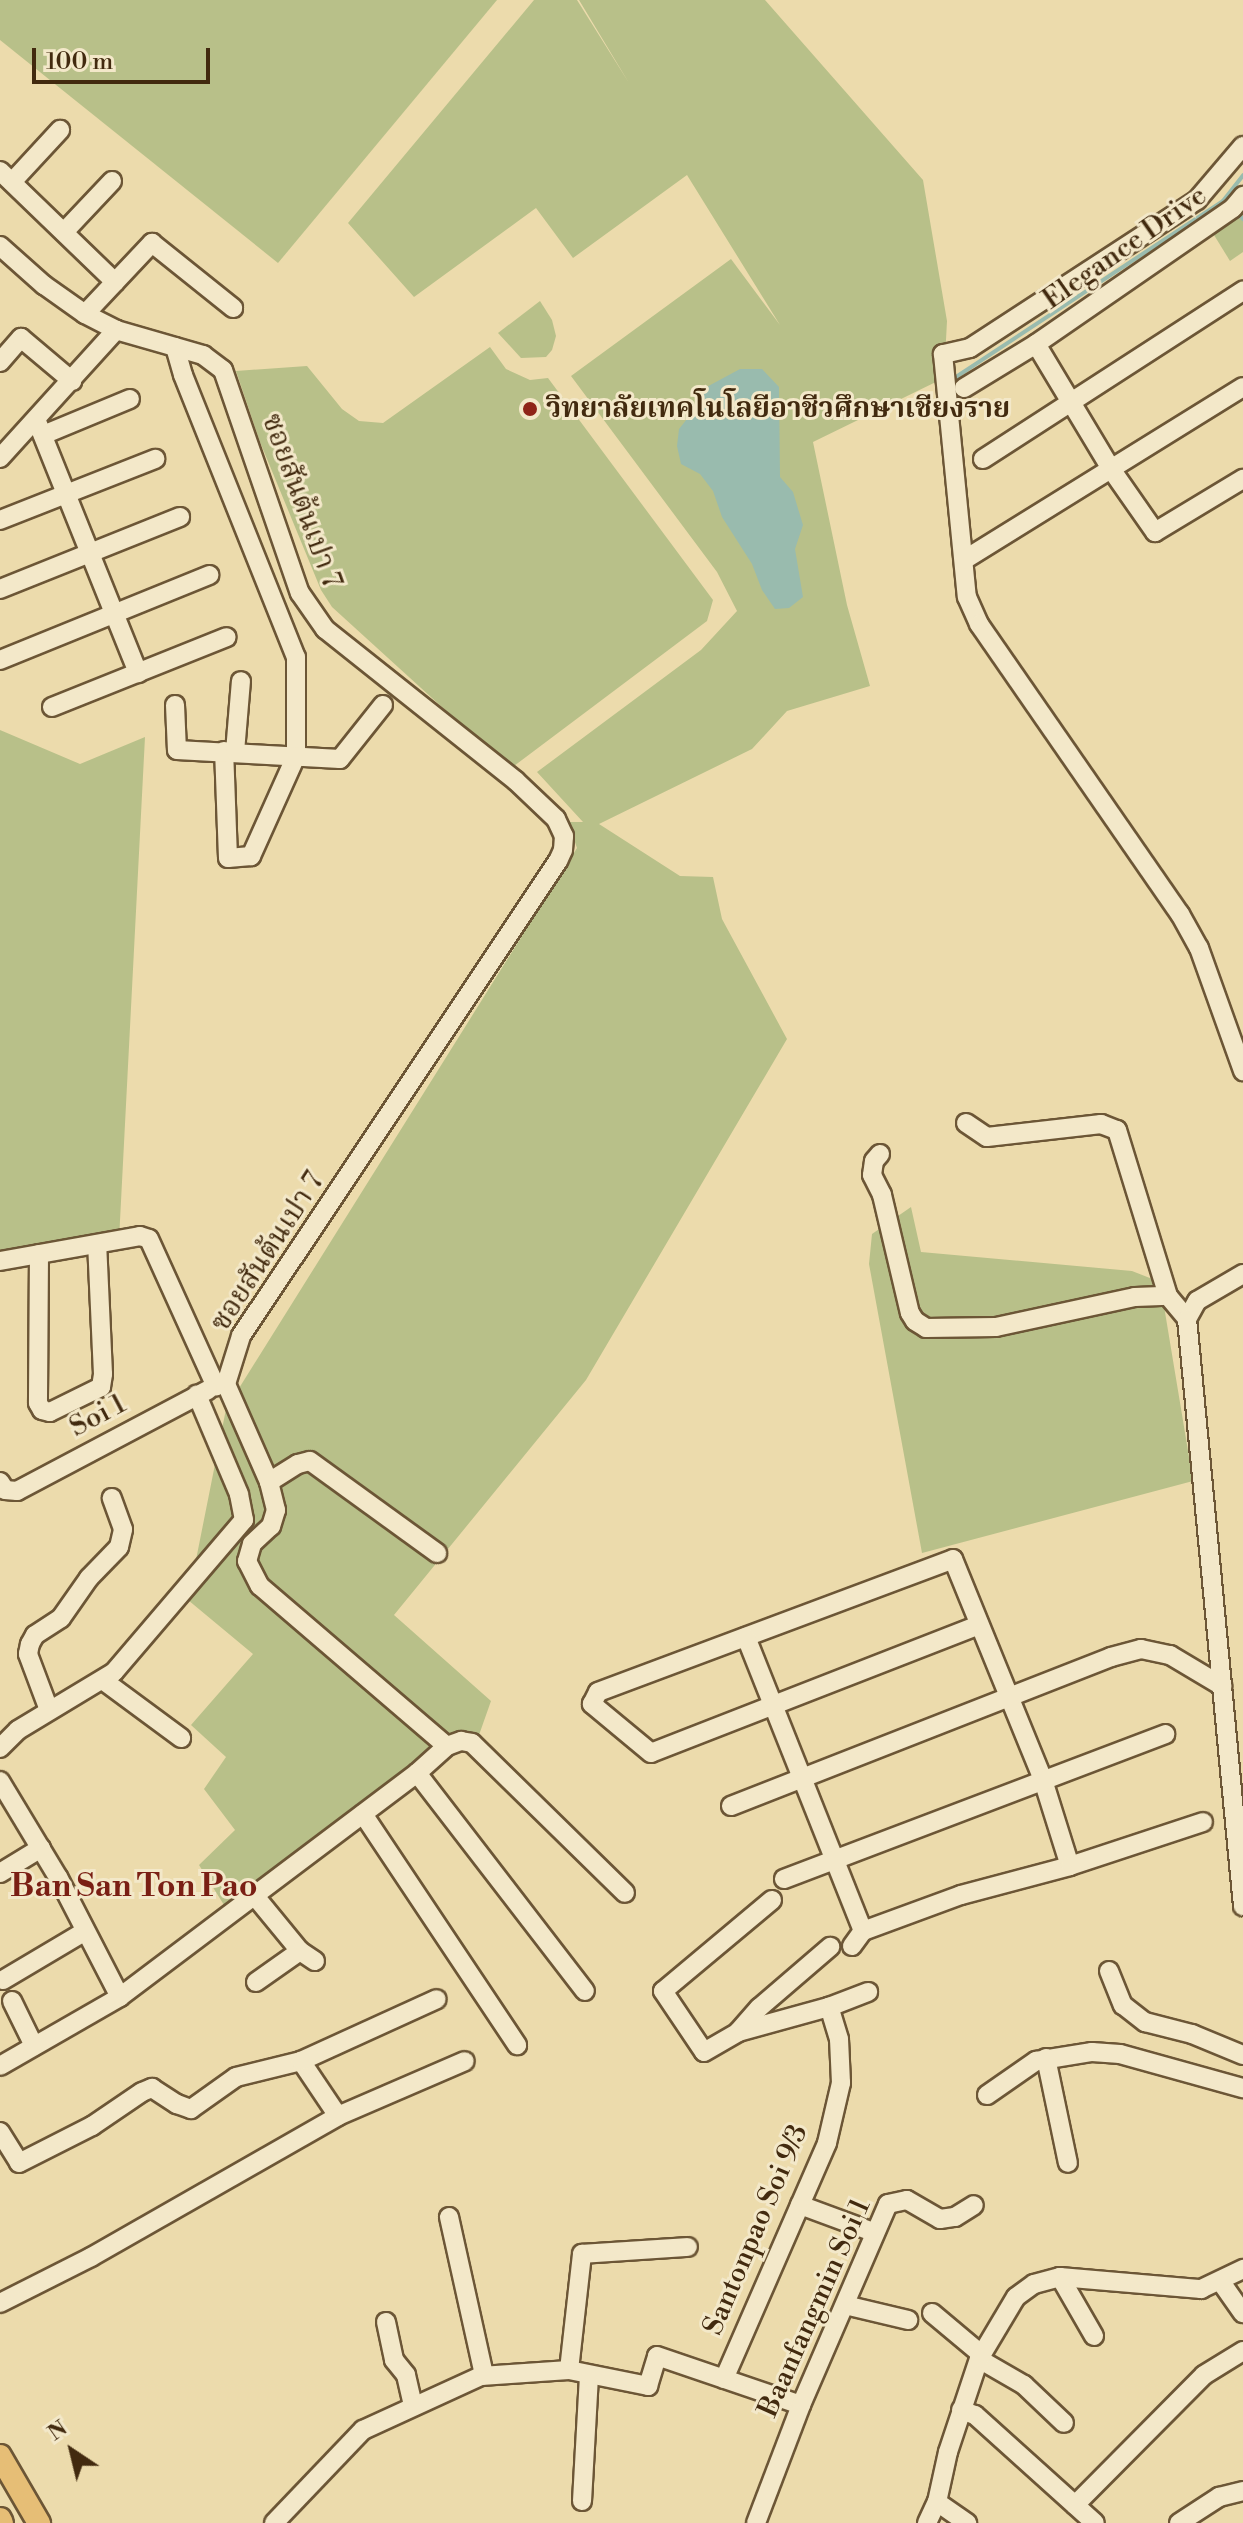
<!DOCTYPE html>
<html>
<head>
<meta charset="utf-8">
<style>
  body { margin:0 }
  #map { position:relative; width:1243px; height:2523px; overflow:hidden; background:#ecdbac; font-family:"Libre Bodoni","Noto Serif Thai",serif }
  div>[style] { position:absolute }
  [style*='--x'] { left:calc(var(--x)*1px); top:calc(var(--y)*1px); width:calc(var(--w)*1px); rotate:calc(var(--a)*1deg) }
  .green>* { inset:0; background:#b8c089 }
  .water>* { inset:0; background:#99bbae }
  .stream>* { height:4px; margin:-2px; padding:0 2px; transform-origin:2px; border-radius:2px; background:#99bbae }
  .roads { filter:drop-shadow(2px 0 #6c5636) drop-shadow(-2px 0 #6c5636) drop-shadow(0 2px #6c5636) drop-shadow(0 -2px #6c5636) }
  .minor>* { height:18px; margin:-9px; padding:0 9px; transform-origin:9px; border-radius:9px; background:#f3e8c9 }
  .major>* { height:22px; margin:-11px; padding:0 11px; transform-origin:11px; border-radius:11px; background:#e6be76 }
  .dots>* { width:22px; height:22px; translate:-50% -50%; box-sizing:border-box; border:4px solid #f3e8c9; border-radius:50% }
  span { translate:-50% -50%; white-space:nowrap; text-align:center; line-height:1.15; -webkit-text-stroke:6px #f3e8c9; paint-order:stroke }
  .street-label { font-size:28px; color:#422a0f }
  .poi-label { font-size:28px; color:#422a0f; font-weight:700 }
  .left { translate:0 -50%; text-align:left }
  .quarter-label { font-size:32px; color:#7a1f14; font-weight:700 }
  .north { position:absolute; left:32px; top:2411px; width:80px; height:80px; -webkit-text-stroke:6px #f3e8c9; paint-order:stroke; rotate:325deg; font-size:22px; font-weight:700; line-height:32px; text-align:center; color:#422a0f }
  .north::after { content:''; display:block; margin:auto; width:28px; height:36px; background:#422a0f; clip-path:polygon(50% 0,100% 100%,50% 72%,0 100%) }
  .scale { position:absolute; left:32px; top:48px; width:178px; height:36px; box-sizing:border-box; border:4px solid #422a0f; border-top:0; padding-left:10px; font-size:24px; line-height:28px; white-space:nowrap; color:#422a0f; -webkit-text-stroke:6px #f3e8c9; paint-order:stroke }
</style>
</head>
<body>
<div id="map">
  <div class="green">
    <div style="clip-path:polygon(0 0,497px 0,278px 263px,0 40px)"></div>
    <div style="clip-path:polygon(534px 0,577px 0,629px 83px,579px 0,765px 0,923px 180px,947px 321px,944px 378px,813px 442px,847px 605px,870px 686px,787px 711px,752px 749px,599px 824px,680px 876px,713px 877px,722px 919px,787px 1039px,586px 1380px,394px 1615px,491px 1701px,479px 1735px,447px 1746px,229px 1913px,199px 1865px,235px 1830px,204px 1789px,226px 1757px,191px 1725px,253px 1654px,188px 1600px,226px 1409px,577px 848px,568px 822px,583px 822px,537px 772px,701px 650px,737px 611px,717px 572px,571px 376px,731px 259px,780px 325px,687px 175px,573px 258px,536px 208px,414px 297px,348px 223px)"></div>
    <div style="clip-path:polygon(1243px 212px,1243px 252px,1230px 261px,1214px 235px)"></div>
    <div style="clip-path:polygon(540px 301px,552px 320px,556px 336px,552px 350px,546px 357px,521px 358px,498px 333px)"></div>
    <div style="clip-path:polygon(490px 347px,506px 369px,530px 380px,548px 378px,713px 600px,707px 621px,510px 769px,332px 607px,321px 590px,260px 442px,236px 371px,307px 366px,342px 409px,359px 421px,383px 423px)"></div>
    <div style="clip-path:polygon(0 730px,80px 764px,145px 737px,119px 1240px,0 1258px)"></div>
    <div style="clip-path:polygon(911px 1207px,921px 1252px,1132px 1271px,1160px 1282px,1193px 1481px,922px 1553px,869px 1264px,872px 1234px)"></div>
  </div>
  <div class="water">
    <div style="clip-path:polygon(740px 369px,762px 369px,779px 387px,780px 477px,793px 492px,803px 525px,795px 549px,803px 597px,789px 608px,775px 609px,762px 590px,752px 564px,722px 517px,713px 491px,700px 474px,681px 464px,677px 446px,679px 429px,691px 414px,701px 390px)"></div>
  </div>
  <div class="stream">
    <div style="--x:1239;--y:215;--w:6;--a:45"></div>
    <div style="--x:956;--y:377;--w:320;--a:-33.4"></div>
    <div style="--x:1223;--y:201;--w:33;--a:-52"></div>
  </div>
  <div class="roads">
    <div class="minor">
      <div style="--x:1243;--y:146;--w:71;--a:130.4"></div>
      <div style="--x:1197;--y:200;--w:271;--a:146.9"></div>
      <div style="--x:970;--y:348;--w:28;--a:167"></div>
      <div style="--x:943;--y:354;--w:244;--a:84.4"></div>
      <div style="--x:967;--y:597;--w:30;--a:66"></div>
      <div style="--x:979;--y:624;--w:353;--a:55.3"></div>
      <div style="--x:1180;--y:914;--w:39;--a:61"></div>
      <div style="--x:1199;--y:948;--w:131;--a:70.3"></div>
      <div style="--x:0;--y:171;--w:160;--a:44"></div>
      <div style="--x:12;--y:182;--w:71;--a:-47.3"></div>
      <div style="--x:64;--y:232;--w:70;--a:-46.7"></div>
      <div style="--x:0;--y:246;--w:59;--a:41.6"></div>
      <div style="--x:44;--y:285;--w:50;--a:35.3"></div>
      <div style="--x:85;--y:314;--w:35;--a:27"></div>
      <div style="--x:116;--y:330;--w:91;--a:16"></div>
      <div style="--x:203;--y:355;--w:25;--a:37"></div>
      <div style="--x:223;--y:370;--w:236;--a:71"></div>
      <div style="--x:300;--y:593;--w:44;--a:55.2"></div>
      <div style="--x:325;--y:629;--w:244;--a:38.5"></div>
      <div style="--x:516;--y:781;--w:55;--a:43.5"></div>
      <div style="--x:556;--y:819;--w:19;--a:65"></div>
      <div style="--x:564;--y:836;--w:14;--a:94"></div>
      <div style="--x:563;--y:850;--w:12;--a:114"></div>
      <div style="--x:558;--y:861;--w:571;--a:123.72"></div>
      <div style="--x:241;--y:1336;--w:50;--a:107.4"></div>
      <div style="--x:226;--y:1384;--w:107;--a:66.3"></div>
      <div style="--x:269;--y:1482;--w:29;--a:76"></div>
      <div style="--x:276;--y:1510;--w:17;--a:107"></div>
      <div style="--x:271;--y:1526;--w:26;--a:137"></div>
      <div style="--x:252;--y:1544;--w:18;--a:106"></div>
      <div style="--x:247;--y:1561;--w:28;--a:63"></div>
      <div style="--x:260;--y:1586;--w:246;--a:40.6"></div>
      <div style="--x:447;--y:1746;--w:40;--a:138"></div>
      <div style="--x:417;--y:1773;--w:372;--a:143"></div>
      <div style="--x:120;--y:1997;--w:138;--a:150.1"></div>
      <div style="--x:85;--y:314;--w:98;--a:-46.7"></div>
      <div style="--x:152;--y:243;--w:104;--a:38.7"></div>
      <div style="--x:1036;--y:344;--w:146;--a:59"></div>
      <div style="--x:1111;--y:469;--w:77;--a:55.1"></div>
      <div style="--x:1155;--y:532;--w:103;--a:-31.1"></div>
      <div style="--x:175;--y:347;--w:29;--a:74"></div>
      <div style="--x:183;--y:375;--w:304;--a:68.2"></div>
      <div style="--x:296;--y:657;--w:99;--a:90"></div>
      <div style="--x:296;--y:756;--w:110;--a:114.2"></div>
      <div style="--x:251;--y:856;--w:23;--a:175"></div>
      <div style="--x:228;--y:858;--w:107;--a:-92.1"></div>
      <div style="--x:0;--y:362;--w:32;--a:-49"></div>
      <div style="--x:21;--y:338;--w:67;--a:40.1"></div>
      <div style="--x:964;--y:388;--w:84;--a:-31.4"></div>
      <div style="--x:1036;--y:344;--w:239;--a:-34.6"></div>
      <div style="--x:1233;--y:208;--w:16;--a:-50"></div>
      <div style="--x:36;--y:419;--w:274;--a:68.1"></div>
      <div style="--x:43;--y:435;--w:94;--a:-22.5"></div>
      <div style="--x:0;--y:458;--w:173;--a:-47.8"></div>
      <div style="--x:983;--y:459;--w:310;--a:-32.9"></div>
      <div style="--x:0;--y:520;--w:167;--a:-21.5"></div>
      <div style="--x:964;--y:560;--w:328;--a:-31.8"></div>
      <div style="--x:0;--y:589;--w:194;--a:-21.8"></div>
      <div style="--x:0;--y:660;--w:226;--a:-22.1"></div>
      <div style="--x:175;--y:705;--w:45;--a:87.5"></div>
      <div style="--x:177;--y:750;--w:163;--a:3.2"></div>
      <div style="--x:340;--y:759;--w:69;--a:-51.5"></div>
      <div style="--x:52;--y:707;--w:188;--a:-21.8"></div>
      <div style="--x:235;--y:752;--w:71;--a:-85.2"></div>
      <div style="--x:966;--y:1123;--w:25;--a:34"></div>
      <div style="--x:987;--y:1137;--w:115;--a:-6.5"></div>
      <div style="--x:1101;--y:1124;--w:17;--a:21"></div>
      <div style="--x:1117;--y:1130;--w:174;--a:72.9"></div>
      <div style="--x:1168;--y:1296;--w:30;--a:50"></div>
      <div style="--x:880;--y:1154;--w:9;--a:131"></div>
      <div style="--x:874;--y:1161;--w:14;--a:98"></div>
      <div style="--x:872;--y:1175;--w:22;--a:63"></div>
      <div style="--x:882;--y:1195;--w:121;--a:76.7"></div>
      <div style="--x:910;--y:1313;--w:9;--a:58"></div>
      <div style="--x:915;--y:1321;--w:13;--a:32"></div>
      <div style="--x:926;--y:1328;--w:70;--a:-0.8"></div>
      <div style="--x:996;--y:1327;--w:142;--a:-12.2"></div>
      <div style="--x:1135;--y:1297;--w:33;--a:-2"></div>
      <div style="--x:39;--y:1254;--w:149;--a:90.4"></div>
      <div style="--x:38;--y:1403;--w:8;--a:60"></div>
      <div style="--x:42;--y:1410;--w:8;--a:14"></div>
      <div style="--x:50;--y:1412;--w:57;--a:-26.1"></div>
      <div style="--x:101;--y:1387;--w:13;--a:-81"></div>
      <div style="--x:103;--y:1374;--w:130;--a:-92.6"></div>
      <div style="--x:0;--y:1261;--w:142;--a:-10.1"></div>
      <div style="--x:140;--y:1236;--w:9;--a:18"></div>
      <div style="--x:149;--y:1239;--w:162;--a:65.6"></div>
      <div style="--x:1243;--y:1274;--w:53;--a:149.6"></div>
      <div style="--x:1197;--y:1301;--w:21;--a:119"></div>
      <div style="--x:1187;--y:1319;--w:590;--a:84.55"></div>
      <div style="--x:0;--y:1482;--w:9;--a:58"></div>
      <div style="--x:5;--y:1490;--w:12;--a:5"></div>
      <div style="--x:17;--y:1491;--w:216;--a:-27.9"></div>
      <div style="--x:269;--y:1482;--w:34;--a:-32"></div>
      <div style="--x:298;--y:1464;--w:12;--a:-14"></div>
      <div style="--x:310;--y:1461;--w:157;--a:35.9"></div>
      <div style="--x:979;--y:1625;--w:352;--a:158.7"></div>
      <div style="--x:651;--y:1753;--w:77;--a:-140.3"></div>
      <div style="--x:592;--y:1704;--w:13;--a:-63"></div>
      <div style="--x:598;--y:1692;--w:379;--a:-20.5"></div>
      <div style="--x:953;--y:1559;--w:239;--a:67.8"></div>
      <div style="--x:1043;--y:1780;--w:90;--a:72.6"></div>
      <div style="--x:746;--y:1637;--w:316;--a:68.3"></div>
      <div style="--x:104;--y:1681;--w:96;--a:36.5"></div>
      <div style="--x:49;--y:1710;--w:60;--a:-110.6"></div>
      <div style="--x:28;--y:1654;--w:10;--a:-79"></div>
      <div style="--x:30;--y:1644;--w:10;--a:-61"></div>
      <div style="--x:35;--y:1635;--w:31;--a:-33"></div>
      <div style="--x:61;--y:1618;--w:49;--a:-55"></div>
      <div style="--x:89;--y:1578;--w:43;--a:-45.9"></div>
      <div style="--x:119;--y:1547;--w:18;--a:-77"></div>
      <div style="--x:123;--y:1529;--w:33;--a:-110"></div>
      <div style="--x:447;--y:1746;--w:15;--a:-20"></div>
      <div style="--x:461;--y:1741;--w:11;--a:10"></div>
      <div style="--x:472;--y:1743;--w:214;--a:44.4"></div>
      <div style="--x:0;--y:1748;--w:25;--a:-45"></div>
      <div style="--x:18;--y:1730;--w:112;--a:-31.1"></div>
      <div style="--x:114;--y:1672;--w:200;--a:-49.5"></div>
      <div style="--x:244;--y:1520;--w:26;--a:-101"></div>
      <div style="--x:239;--y:1494;--w:108;--a:-113"></div>
      <div style="--x:417;--y:1773;--w:275;--a:52.4"></div>
      <div style="--x:0;--y:1781;--w:112;--a:58.9"></div>
      <div style="--x:58;--y:1877;--w:135;--a:62.7"></div>
      <div style="--x:731;--y:1806;--w:408;--a:-21.4"></div>
      <div style="--x:1111;--y:1657;--w:31;--a:-15"></div>
      <div style="--x:1141;--y:1649;--w:30;--a:12"></div>
      <div style="--x:1170;--y:1655;--w:61;--a:30.8"></div>
      <div style="--x:363;--y:1814;--w:278;--a:56.3"></div>
      <div style="--x:0;--y:1873;--w:48;--a:-31.4"></div>
      <div style="--x:784;--y:1879;--w:408;--a:-20.8"></div>
      <div style="--x:254;--y:1895;--w:72;--a:50.6"></div>
      <div style="--x:300;--y:1951;--w:18;--a:34"></div>
      <div style="--x:772;--y:1900;--w:142;--a:140.1"></div>
      <div style="--x:663;--y:1991;--w:73;--a:56.1"></div>
      <div style="--x:704;--y:2052;--w:39;--a:-30"></div>
      <div style="--x:738;--y:2032;--w:94;--a:-15.4"></div>
      <div style="--x:829;--y:2007;--w:42;--a:-21"></div>
      <div style="--x:852;--y:1946;--w:19;--a:-54"></div>
      <div style="--x:863;--y:1931;--w:104;--a:-20.2"></div>
      <div style="--x:961;--y:1895;--w:113;--a:-14.9"></div>
      <div style="--x:1070;--y:1866;--w:140;--a:-18.3"></div>
      <div style="--x:1109;--y:1971;--w:37;--a:68"></div>
      <div style="--x:1123;--y:2005;--w:28;--a:38"></div>
      <div style="--x:1145;--y:2022;--w:49;--a:14.3"></div>
      <div style="--x:1192;--y:2034;--w:55;--a:22.4"></div>
      <div style="--x:3;--y:1980;--w:94;--a:-30.7"></div>
      <div style="--x:256;--y:1982;--w:54;--a:-35.2"></div>
      <div style="--x:12;--y:2001;--w:50;--a:63.9"></div>
      <div style="--x:738;--y:2032;--w:32;--a:-49"></div>
      <div style="--x:759;--y:2008;--w:94;--a:-40.7"></div>
      <div style="--x:1046;--y:2058;--w:107;--a:78.2"></div>
      <div style="--x:301;--y:2061;--w:66;--a:56.1"></div>
      <div style="--x:987;--y:2095;--w:60;--a:-34.8"></div>
      <div style="--x:1036;--y:2061;--w:57;--a:-9.1"></div>
      <div style="--x:1092;--y:2052;--w:28;--a:4"></div>
      <div style="--x:1120;--y:2054;--w:128;--a:15.5"></div>
      <div style="--x:0;--y:2132;--w:36;--a:58"></div>
      <div style="--x:19;--y:2163;--w:82;--a:-26.9"></div>
      <div style="--x:92;--y:2126;--w:60;--a:-34.2"></div>
      <div style="--x:142;--y:2092;--w:11;--a:-22"></div>
      <div style="--x:152;--y:2088;--w:30;--a:33"></div>
      <div style="--x:177;--y:2104;--w:15;--a:20"></div>
      <div style="--x:191;--y:2109;--w:55;--a:-35.4"></div>
      <div style="--x:236;--y:2077;--w:67;--a:-13.8"></div>
      <div style="--x:301;--y:2061;--w:149;--a:-24.5"></div>
      <div style="--x:800;--y:2205;--w:78;--a:20.3"></div>
      <div style="--x:449;--y:2217;--w:162;--a:77.5"></div>
      <div style="--x:1060;--y:2277;--w:68;--a:60"></div>
      <div style="--x:1221;--y:2282;--w:38;--a:55"></div>
      <div style="--x:0;--y:2303;--w:102;--a:-26.8"></div>
      <div style="--x:91;--y:2257;--w:284;--a:-29.7"></div>
      <div style="--x:338;--y:2116;--w:138;--a:-23.4"></div>
      <div style="--x:845;--y:2305;--w:65;--a:13.4"></div>
      <div style="--x:932;--y:2313;--w:64;--a:39.9"></div>
      <div style="--x:386;--y:2322;--w:39;--a:78"></div>
      <div style="--x:394;--y:2360;--w:19;--a:51"></div>
      <div style="--x:406;--y:2375;--w:32;--a:77"></div>
      <div style="--x:979;--y:2359;--w:52;--a:30"></div>
      <div style="--x:1024;--y:2385;--w:55;--a:43.5"></div>
      <div style="--x:569;--y:2370;--w:117;--a:-83.6"></div>
      <div style="--x:582;--y:2254;--w:106;--a:-3.8"></div>
      <div style="--x:724;--y:2379;--w:257;--a:-66.4"></div>
      <div style="--x:827;--y:2143;--w:62;--a:-76.9"></div>
      <div style="--x:841;--y:2083;--w:44;--a:-92.6"></div>
      <div style="--x:839;--y:2039;--w:34;--a:-107"></div>
      <div style="--x:961;--y:2410;--w:15;--a:20"></div>
      <div style="--x:975;--y:2415;--w:161;--a:42"></div>
      <div style="--x:582;--y:2501;--w:126;--a:-86.8"></div>
      <div style="--x:937;--y:2502;--w:37;--a:35"></div>
      <div style="--x:1075;--y:2505;--w:183;--a:-45.2"></div>
      <div style="--x:1204;--y:2375;--w:46;--a:-31.6"></div>
      <div style="--x:274;--y:2523;--w:129;--a:-46.3"></div>
      <div style="--x:363;--y:2430;--w:130;--a:-24.6"></div>
      <div style="--x:481;--y:2376;--w:88;--a:-3.9"></div>
      <div style="--x:569;--y:2370;--w:81;--a:11.4"></div>
      <div style="--x:648;--y:2386;--w:31;--a:-73"></div>
      <div style="--x:657;--y:2356;--w:152;--a:18.8"></div>
      <div style="--x:756;--y:2523;--w:126;--a:-69.1"></div>
      <div style="--x:801;--y:2405;--w:219;--a:-66.6"></div>
      <div style="--x:888;--y:2204;--w:19;--a:-12"></div>
      <div style="--x:907;--y:2200;--w:38;--a:30"></div>
      <div style="--x:940;--y:2219;--w:15;--a:-8"></div>
      <div style="--x:955;--y:2217;--w:22;--a:-32"></div>
      <div style="--x:927;--y:2523;--w:23;--a:-65"></div>
      <div style="--x:937;--y:2502;--w:51;--a:-77.6"></div>
      <div style="--x:948;--y:2452;--w:98;--a:-71.6"></div>
      <div style="--x:979;--y:2359;--w:72;--a:-59.2"></div>
      <div style="--x:1016;--y:2297;--w:22;--a:-36"></div>
      <div style="--x:1034;--y:2284;--w:27;--a:-15"></div>
      <div style="--x:1060;--y:2277;--w:142;--a:4.9"></div>
      <div style="--x:1201;--y:2289;--w:47;--a:-25.5"></div>
      <div style="--x:1179;--y:2523;--w:48;--a:-33"></div>
      <div style="--x:1219;--y:2497;--w:25;--a:-14"></div>
    </div>
    <div class="major">
      <div style="--x:0;--y:2456;--w:78;--a:59.8"></div>
      <div style="--x:0;--y:2519;--w:4;--a:63"></div>
    </div>
  </div>
  <div class="dots">
    <div style="left:530px;top:409px;background:#8f2418"></div>
  </div>
  <div class="street-label">
    <span style="left:1125px;top:248px;rotate:-35deg">Elegance Drive</span>
    <span style="left:301px;top:501px;rotate:70deg">ซอยสันต้นเปา 7</span>
    <span style="left:268px;top:1252px;rotate:-57deg">ซอยสันต้นเปา 7</span>
    <span style="left:98px;top:1416px;rotate:-28deg">Soi 1</span>
    <span style="left:756px;top:2230px;rotate:-67deg">Santonpao Soi 9/3</span>
    <span style="left:815px;top:2308px;rotate:-66deg">Baanfangmin Soi 1</span>
  </div>
  <div class="poi-label">
    <span class="left" style="left:546px;top:409px">วิทยาลัยเทคโนโลยีอาชีวศึกษาเชียงราย</span>
  </div>
  <div class="quarter-label">
    <span style="left:134px;top:1886px">Ban San Ton Pao</span>
  </div>
  <div class="north">N</div>
  <div class="scale">100 m</div>
</div>
</body>
</html>
